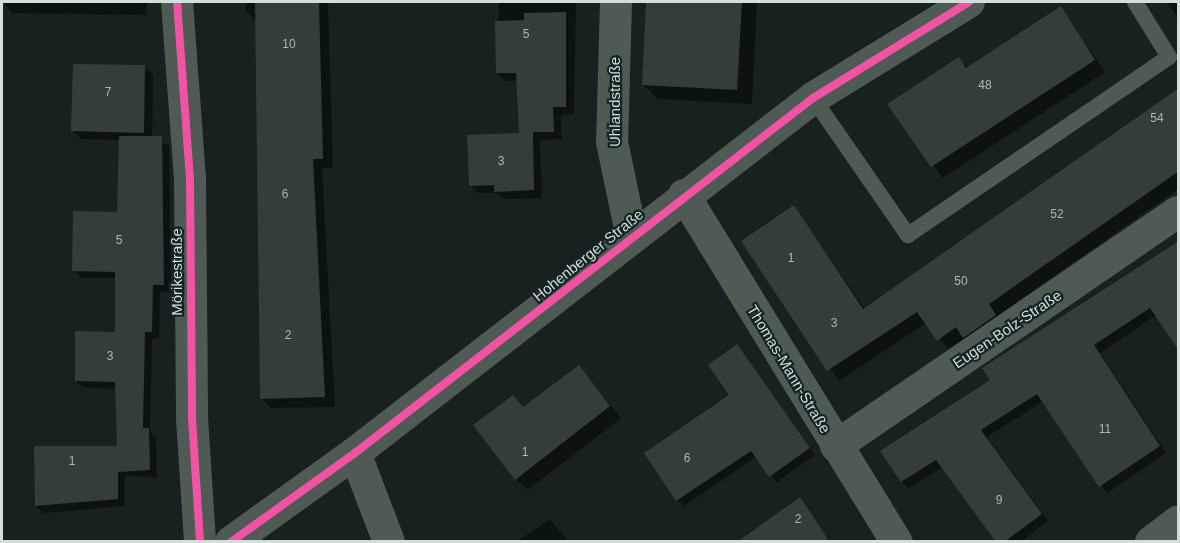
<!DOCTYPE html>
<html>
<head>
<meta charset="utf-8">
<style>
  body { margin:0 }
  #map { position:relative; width:1180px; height:543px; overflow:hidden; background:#182120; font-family:Helvetica,sans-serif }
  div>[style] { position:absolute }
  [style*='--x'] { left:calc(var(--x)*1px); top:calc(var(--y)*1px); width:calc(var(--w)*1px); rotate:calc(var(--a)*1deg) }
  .shadow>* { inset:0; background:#0007 }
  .building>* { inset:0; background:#353c3c }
  .lane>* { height:16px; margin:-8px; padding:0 8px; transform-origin:8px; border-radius:8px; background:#4e5a53 }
  .street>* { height:32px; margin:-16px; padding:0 16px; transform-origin:16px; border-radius:16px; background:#4e5a53 }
  .cycleway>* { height:8px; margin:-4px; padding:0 4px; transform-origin:4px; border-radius:4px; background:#f153a3 }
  span { translate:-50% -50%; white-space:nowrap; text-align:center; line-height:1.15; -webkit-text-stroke:4.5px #142523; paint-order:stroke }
  .number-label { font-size:12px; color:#acb6b4 }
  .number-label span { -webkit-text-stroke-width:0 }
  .street-label { font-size:15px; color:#d3dedc }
  .frame { position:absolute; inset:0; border:3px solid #d3dedc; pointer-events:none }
</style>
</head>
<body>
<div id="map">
  <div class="shadow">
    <div style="clip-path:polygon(3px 2px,147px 2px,147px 15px,12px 13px)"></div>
    <div style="clip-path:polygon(246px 2px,328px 2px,333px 168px,322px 168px,335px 407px,271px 408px,261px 398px,256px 21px,246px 11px)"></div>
    <div style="clip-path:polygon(499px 2px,576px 2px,574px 114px,561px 115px,562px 139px,540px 140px,542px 198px,504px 199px,497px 193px,478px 193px,470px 185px,520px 134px,518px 81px,505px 81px,497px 73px)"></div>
    <div style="clip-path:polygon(648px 2px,757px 2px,752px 104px,658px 99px,643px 85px)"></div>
    <div style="clip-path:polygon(1167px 2px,1178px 2px,1178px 18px)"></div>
    <div style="clip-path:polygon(1060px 8px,1105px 72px,943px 178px,889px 105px,959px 59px,968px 68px)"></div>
    <div style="clip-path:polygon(145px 67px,153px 75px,152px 138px,169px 146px,171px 292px,160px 292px,159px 339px,152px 339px,150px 432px,156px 437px,157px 477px,125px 476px,125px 506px,44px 513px,36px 506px,119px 447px,117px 389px,84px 388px,76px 381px,116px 333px,116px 278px,82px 278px,74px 270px,118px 213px,120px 140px,81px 139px,72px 130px)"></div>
    <div style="clip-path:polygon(1178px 90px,1178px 189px,1006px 310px,1013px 321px,949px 350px,926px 323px,839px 381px,743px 241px,794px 207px,865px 309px)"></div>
    <div style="clip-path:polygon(1178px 242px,1156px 315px,1100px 353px,1166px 453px,1107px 493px,1043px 401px,987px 437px,1048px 521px,1021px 542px,997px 542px,943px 467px,909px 488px,902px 481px,883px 452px,992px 380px)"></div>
    <div style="clip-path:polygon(737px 346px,815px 455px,777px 482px,757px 456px,684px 506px,678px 500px,731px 396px)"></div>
    <div style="clip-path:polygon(579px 367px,621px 418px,528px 490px,516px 479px,524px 408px)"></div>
    <div style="clip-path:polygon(799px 499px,831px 542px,750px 542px)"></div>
    <div style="clip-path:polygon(550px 519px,569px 542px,516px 542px)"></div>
  </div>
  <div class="building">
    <div style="clip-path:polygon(255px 2px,319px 2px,323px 159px,313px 159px,325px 397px,260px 399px)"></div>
    <div style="clip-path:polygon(646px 2px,742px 2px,737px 90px,642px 85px)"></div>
    <div style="clip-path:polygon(1061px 6px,1095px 60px,931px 167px,887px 104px,959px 57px,966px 68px)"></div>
    <div style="clip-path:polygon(566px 12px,566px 107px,553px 107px,554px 132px,533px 132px,534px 190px,494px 192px,494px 185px,469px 186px,467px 135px,519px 133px,516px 73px,496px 73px,495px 21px,524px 20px,524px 13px)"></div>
    <div style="clip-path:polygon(73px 64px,145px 65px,144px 133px,71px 131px)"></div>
    <div style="clip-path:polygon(1179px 88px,1179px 171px,989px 304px,996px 315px,963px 338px,956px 327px,937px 341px,917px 312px,827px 371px,741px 241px,794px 205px,863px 309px)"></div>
    <div style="clip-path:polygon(119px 136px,162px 136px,164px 285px,153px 285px,152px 332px,145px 332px,143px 428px,149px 428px,150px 470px,118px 472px,118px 460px,118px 499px,35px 506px,34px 446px,117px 446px,115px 382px,75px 381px,75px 331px,115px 332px,115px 272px,72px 271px,73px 211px,117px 212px)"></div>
    <div style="clip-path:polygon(1179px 241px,1179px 351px,1150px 308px,1094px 345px,1160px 446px,1099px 487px,1037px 394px,981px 430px,1042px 514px,1004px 542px,996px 542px,936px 460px,901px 482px,880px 451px,990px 380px,982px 368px)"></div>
    <div style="clip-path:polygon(737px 344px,810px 448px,769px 477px,751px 451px,676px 501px,644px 453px,729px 395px,708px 365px)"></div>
    <div style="clip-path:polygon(579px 365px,610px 406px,515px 480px,473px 425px,513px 395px,523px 407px)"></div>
    <div style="clip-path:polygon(800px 497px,830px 542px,737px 542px)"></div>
  </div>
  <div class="lane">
    <div style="--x:813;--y:98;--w:167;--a:55.3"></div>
    <div style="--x:908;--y:235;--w:316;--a:-34.3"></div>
    <div style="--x:1169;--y:57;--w:65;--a:-121.7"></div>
  </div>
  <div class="street">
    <div style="--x:177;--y:2;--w:177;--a:85.8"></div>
    <div style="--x:190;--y:179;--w:239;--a:89.5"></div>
    <div style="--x:192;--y:418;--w:124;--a:86.3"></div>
    <div style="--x:616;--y:2;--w:140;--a:91.6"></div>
    <div style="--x:612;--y:142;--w:98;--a:78.2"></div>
    <div style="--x:684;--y:195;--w:407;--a:58.5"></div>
    <div style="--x:836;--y:446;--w:414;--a:-34.4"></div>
    <div style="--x:355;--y:453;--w:95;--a:69.1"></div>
    <div style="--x:231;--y:542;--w:153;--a:-35.7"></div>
    <div style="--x:355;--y:453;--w:579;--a:-37.78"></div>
    <div style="--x:813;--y:98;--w:183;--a:-31.6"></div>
    <div style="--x:1151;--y:542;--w:34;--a:-37"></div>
  </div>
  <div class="cycleway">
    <div style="--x:177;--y:2;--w:177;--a:85.8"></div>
    <div style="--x:190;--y:179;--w:239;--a:89.5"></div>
    <div style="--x:192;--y:418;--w:124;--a:86.3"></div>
    <div style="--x:231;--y:542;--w:153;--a:-35.7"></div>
    <div style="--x:355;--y:453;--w:579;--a:-37.78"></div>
    <div style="--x:813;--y:98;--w:183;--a:-31.6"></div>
  </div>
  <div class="number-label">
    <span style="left:526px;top:35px">5</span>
    <span style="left:289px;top:45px">10</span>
    <span style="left:985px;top:86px">48</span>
    <span style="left:108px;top:93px">7</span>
    <span style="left:1157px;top:119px">54</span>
    <span style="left:501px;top:162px">3</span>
    <span style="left:285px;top:195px">6</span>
    <span style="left:1057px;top:215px">52</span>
    <span style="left:119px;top:241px">5</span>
    <span style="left:791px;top:259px">1</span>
    <span style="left:961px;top:282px">50</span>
    <span style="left:834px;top:324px">3</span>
    <span style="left:288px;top:336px">2</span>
    <span style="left:110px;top:357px">3</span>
    <span style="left:1105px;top:430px">11</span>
    <span style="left:525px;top:453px">1</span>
    <span style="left:687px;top:459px">6</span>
    <span style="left:72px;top:462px">1</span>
    <span style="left:999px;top:501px">9</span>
    <span style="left:798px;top:520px">2</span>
  </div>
  <div class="street-label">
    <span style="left:615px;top:102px;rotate:-90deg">Uhlandstraße</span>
    <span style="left:588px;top:255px;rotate:-39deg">Hohenberger Straße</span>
    <span style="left:177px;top:272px;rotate:-90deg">Mörikestraße</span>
    <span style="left:1007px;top:329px;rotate:-34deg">Eugen-Bolz-Straße</span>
    <span style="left:789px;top:369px;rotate:59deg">Thomas-Mann-Straße</span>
  </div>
  <div class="frame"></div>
</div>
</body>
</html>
